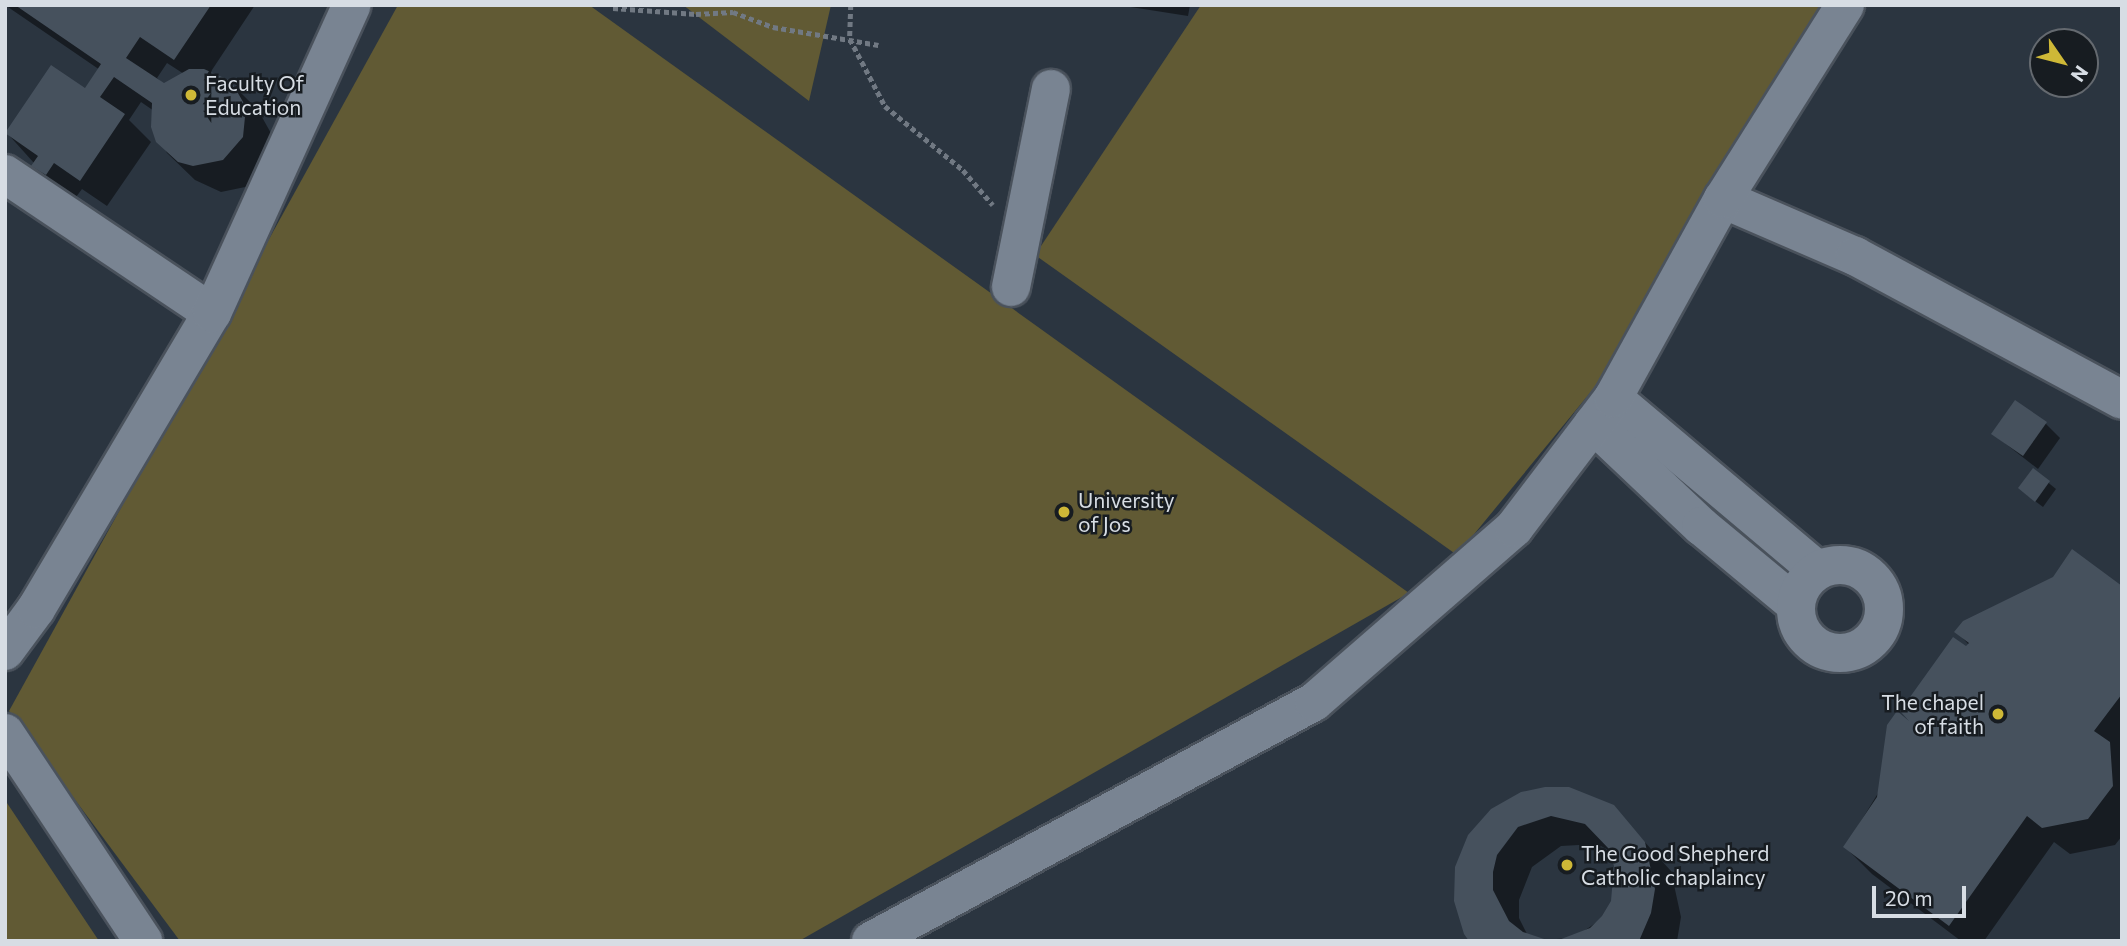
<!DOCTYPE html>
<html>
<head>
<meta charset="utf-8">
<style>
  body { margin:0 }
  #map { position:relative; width:2127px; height:946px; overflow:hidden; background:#2b3540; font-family:Commissioner,sans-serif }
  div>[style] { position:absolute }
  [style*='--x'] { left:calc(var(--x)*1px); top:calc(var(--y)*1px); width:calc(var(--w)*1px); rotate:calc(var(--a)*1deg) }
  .green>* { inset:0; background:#615a34 }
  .shadow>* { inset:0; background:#0007 }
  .building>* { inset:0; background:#46515d }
  .path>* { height:4.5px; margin-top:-2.25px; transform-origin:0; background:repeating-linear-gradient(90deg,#717983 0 5px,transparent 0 8.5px) }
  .roads { filter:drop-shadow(2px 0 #4a525c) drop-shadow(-2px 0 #4a525c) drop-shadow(0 2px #4a525c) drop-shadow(0 -2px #4a525c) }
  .minor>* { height:38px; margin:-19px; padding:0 19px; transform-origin:19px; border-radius:19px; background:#798492 }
  .minor>.ring { margin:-19px; padding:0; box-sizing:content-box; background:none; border:38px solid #798492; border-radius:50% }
  .dots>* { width:19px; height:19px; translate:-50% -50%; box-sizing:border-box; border:4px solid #171c21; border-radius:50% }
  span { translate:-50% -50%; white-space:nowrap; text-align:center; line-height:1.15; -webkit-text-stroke:5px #171c21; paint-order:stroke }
  .poi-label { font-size:21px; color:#d7dde4 }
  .left { translate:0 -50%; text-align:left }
  .right { translate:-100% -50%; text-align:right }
  .frame { position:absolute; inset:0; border:7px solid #d7dde4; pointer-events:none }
  .north { position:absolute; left:2029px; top:28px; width:70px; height:70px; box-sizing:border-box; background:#171c21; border:2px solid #64696f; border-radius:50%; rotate:125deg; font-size:19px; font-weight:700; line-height:28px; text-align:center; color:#d7dde4 }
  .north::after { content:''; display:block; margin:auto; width:24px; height:32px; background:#ceb837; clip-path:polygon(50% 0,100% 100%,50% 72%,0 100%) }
  .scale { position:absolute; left:1872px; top:886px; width:94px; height:32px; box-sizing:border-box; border:4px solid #d7dde4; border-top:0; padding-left:9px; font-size:21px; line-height:24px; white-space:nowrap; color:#d7dde4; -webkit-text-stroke:5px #171c21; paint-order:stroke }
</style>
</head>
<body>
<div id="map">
  <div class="green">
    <div style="clip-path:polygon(398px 5px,589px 5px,1409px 593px,799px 941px,180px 941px,9px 711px)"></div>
    <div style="clip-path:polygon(683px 5px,831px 5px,809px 101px)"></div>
    <div style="clip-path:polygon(1201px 5px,1832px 5px,1599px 382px,1457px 555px,1035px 255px)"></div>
    <div style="clip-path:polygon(5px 800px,99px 941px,5px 941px)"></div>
  </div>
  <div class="shadow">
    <div style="clip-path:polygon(evenodd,5px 5px,255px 5px,210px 73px,230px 82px,258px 110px,272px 135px,250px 186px,221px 192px,195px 180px,167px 153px,153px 127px,154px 111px,141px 102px,129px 120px,151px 142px,107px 206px,82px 189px,73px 201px,60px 192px,7px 133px,86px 91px,100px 70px,5px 5px,167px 63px,184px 74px,164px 85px,157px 78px,167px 63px)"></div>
    <div style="clip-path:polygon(1118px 5px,1190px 5px,1188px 16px)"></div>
    <div style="clip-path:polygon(2046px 424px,2060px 438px,2038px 469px,1993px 434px)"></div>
    <div style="clip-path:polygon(2034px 471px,2056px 489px,2043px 507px,2027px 495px)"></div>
    <div style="clip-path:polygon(2122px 589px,2122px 836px,2115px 845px,2070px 854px,2054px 842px,1984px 941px,1961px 941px,1872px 874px,1845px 847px,1969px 645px,1957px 632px)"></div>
    <div style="clip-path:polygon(evenodd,1613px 807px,1671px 871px,1681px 917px,1677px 941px,1472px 941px,1492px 810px,1613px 807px,1597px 844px,1612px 852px,1616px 866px,1613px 901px,1604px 917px,1574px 938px,1539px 940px,1528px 936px,1519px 918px,1519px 900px,1532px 867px,1561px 846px,1597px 844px)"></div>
  </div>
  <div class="building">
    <div style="clip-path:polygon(15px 5px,211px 5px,174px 60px,140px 37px,126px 58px,164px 83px,189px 69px,204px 69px,231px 81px,246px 107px,243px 137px,223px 160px,193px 166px,178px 162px,156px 142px,151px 127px,152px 103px,114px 77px,100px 97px,125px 114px,80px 181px,54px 163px,46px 175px,31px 166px,38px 156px,5px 133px,51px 65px,85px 88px,101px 64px)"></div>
    <div style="clip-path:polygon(2015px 400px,2047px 422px,2023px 456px,1991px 434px)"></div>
    <div style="clip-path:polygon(2033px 468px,2050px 481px,2035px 502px,2018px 488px)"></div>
    <div style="clip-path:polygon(2072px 549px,2122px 586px,2122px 694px,2094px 731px,2110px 742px,2113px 786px,2088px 819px,2042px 828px,2027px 816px,1949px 926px,1843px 847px,1877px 797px,1887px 725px,1897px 711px,1909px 721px,1900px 711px,1953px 637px,1966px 646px,1969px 643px,1954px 632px,1963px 621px,2053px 577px)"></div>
    <div style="clip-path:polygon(1545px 787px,1569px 787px,1614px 805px,1645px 842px,1655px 889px,1651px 913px,1639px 941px,1556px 941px,1590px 928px,1602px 916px,1611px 901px,1614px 866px,1609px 849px,1585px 824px,1551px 816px,1518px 827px,1497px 855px,1493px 872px,1493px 890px,1509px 921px,1523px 932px,1550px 941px,1469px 941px,1464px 934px,1454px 901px,1455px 867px,1468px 835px,1491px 809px,1521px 792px)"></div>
  </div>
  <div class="path">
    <div style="--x:851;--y:5;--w:34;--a:92"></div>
    <div style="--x:850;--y:39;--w:76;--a:62.4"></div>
    <div style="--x:885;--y:106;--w:101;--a:39.4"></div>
    <div style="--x:963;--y:170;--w:46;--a:49.4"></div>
    <div style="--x:613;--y:8;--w:83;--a:4.1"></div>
    <div style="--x:696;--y:14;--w:37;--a:-3"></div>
    <div style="--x:733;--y:12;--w:43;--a:20.6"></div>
    <div style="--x:773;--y:27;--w:107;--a:9.7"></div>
  </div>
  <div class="roads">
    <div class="minor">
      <div style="--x:5;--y:174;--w:249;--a:33.9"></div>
      <div style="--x:1723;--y:199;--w:144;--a:23.4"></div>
      <div style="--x:1855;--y:256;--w:303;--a:28.3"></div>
      <div style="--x:1011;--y:287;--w:202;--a:-78.6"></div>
      <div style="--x:1613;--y:398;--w:267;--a:40.1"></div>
      <div style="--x:1593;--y:424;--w:149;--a:43.4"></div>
      <div style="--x:1701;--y:526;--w:122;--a:39.7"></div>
      <div class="ring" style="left:1796px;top:565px;width:50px;height:50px"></div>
      <div style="--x:5;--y:651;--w:52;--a:-53.6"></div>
      <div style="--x:36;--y:609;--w:344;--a:-59.3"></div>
      <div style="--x:212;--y:313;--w:338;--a:-65.6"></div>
      <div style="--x:5;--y:733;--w:250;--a:56.4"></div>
      <div style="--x:871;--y:941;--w:503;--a:-28.35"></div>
      <div style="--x:1314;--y:702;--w:265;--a:-41"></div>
      <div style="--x:1514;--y:528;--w:163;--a:-52.7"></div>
      <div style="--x:1613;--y:398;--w:227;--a:-61.1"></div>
      <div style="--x:1723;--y:199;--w:229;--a:-57.8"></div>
    </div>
  </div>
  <div class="dots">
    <div style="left:191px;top:95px;background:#ceb837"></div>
    <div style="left:1064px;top:512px;background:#ceb837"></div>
    <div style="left:1998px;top:714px;background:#ceb837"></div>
    <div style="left:1567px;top:865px;background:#ceb837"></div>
  </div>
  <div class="poi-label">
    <span class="left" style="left:205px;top:95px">Faculty Of<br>Education</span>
    <span class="left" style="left:1078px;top:512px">University<br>of Jos</span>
    <span class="right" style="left:1984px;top:714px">The chapel<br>of faith</span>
    <span class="left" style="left:1581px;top:865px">The Good Shepherd<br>Catholic chaplaincy</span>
  </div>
  <div class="frame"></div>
  <div class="north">N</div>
  <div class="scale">20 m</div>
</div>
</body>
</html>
